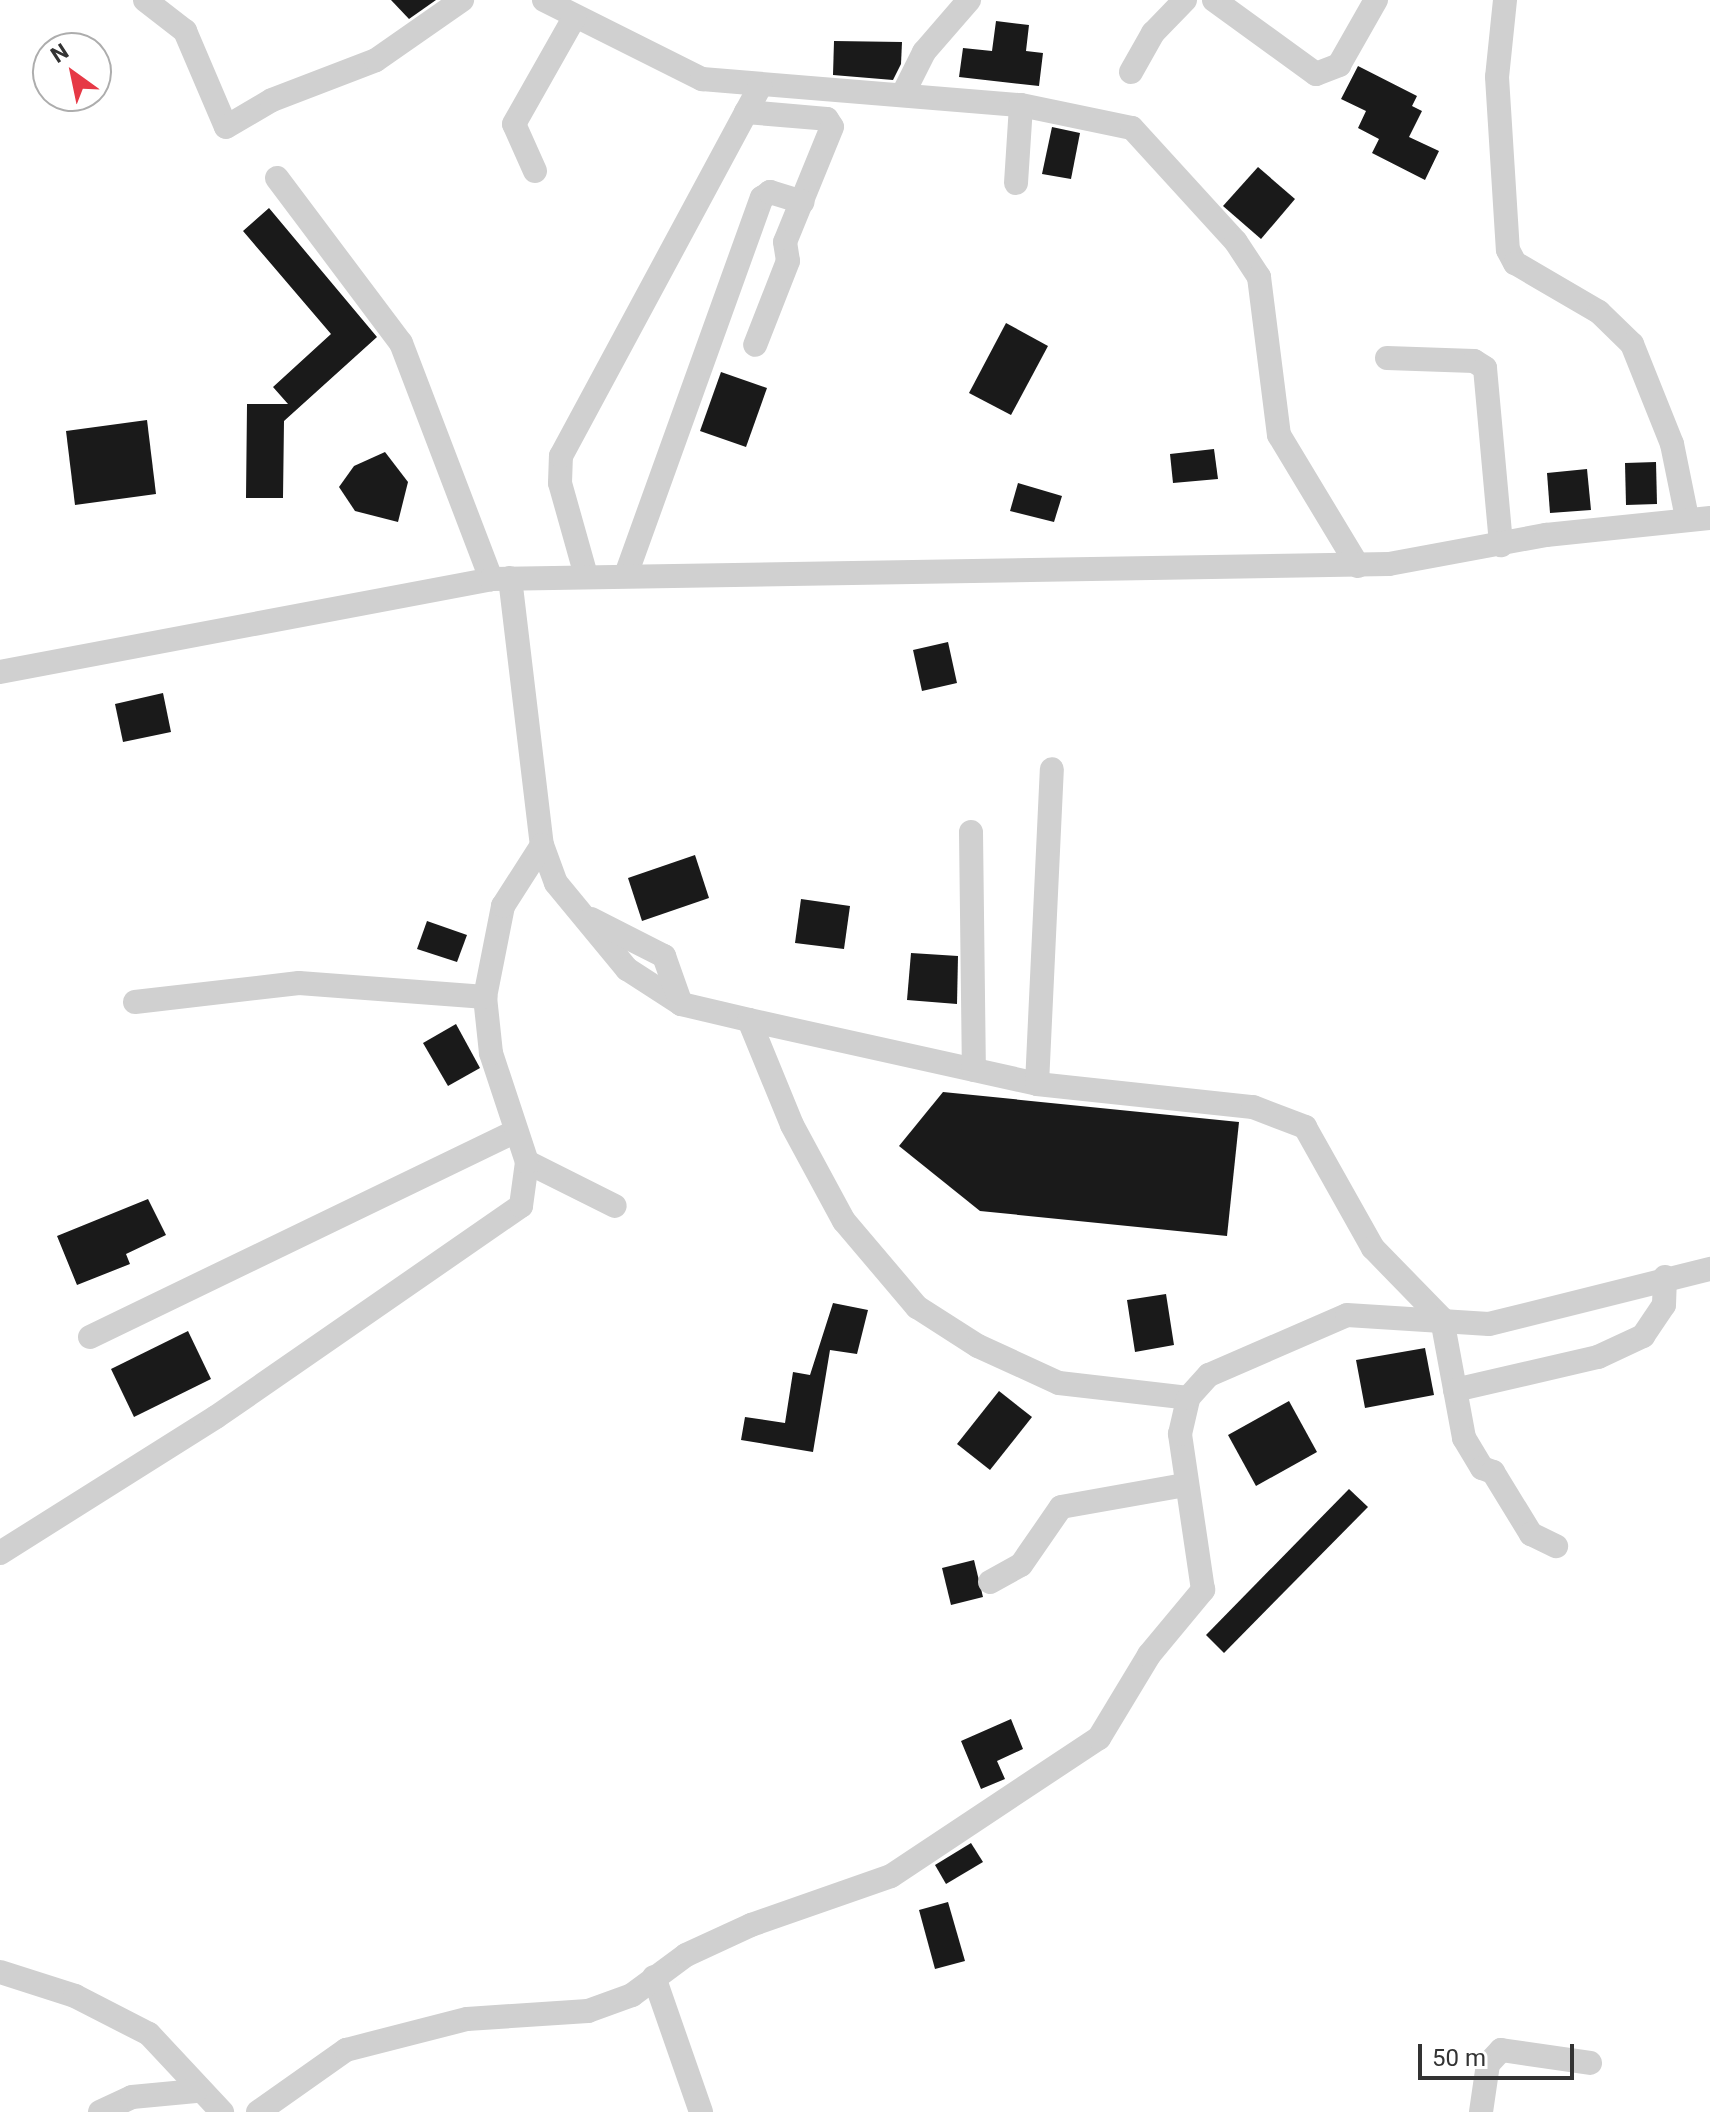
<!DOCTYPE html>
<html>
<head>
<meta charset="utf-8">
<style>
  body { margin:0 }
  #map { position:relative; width:1710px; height:2112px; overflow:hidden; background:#fff; font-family:Roboto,sans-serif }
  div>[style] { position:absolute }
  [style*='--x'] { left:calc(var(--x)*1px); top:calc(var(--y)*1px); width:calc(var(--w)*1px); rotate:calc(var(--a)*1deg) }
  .building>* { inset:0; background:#1a1a1a }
  .minor>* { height:24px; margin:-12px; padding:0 12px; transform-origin:12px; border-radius:12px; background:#d0d0d0 }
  span { translate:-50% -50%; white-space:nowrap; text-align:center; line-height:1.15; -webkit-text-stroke:8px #fff; paint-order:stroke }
  .north { position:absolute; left:32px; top:32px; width:80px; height:80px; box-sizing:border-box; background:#fff; border:2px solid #adadad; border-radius:50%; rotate:327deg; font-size:22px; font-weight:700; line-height:32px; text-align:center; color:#333 }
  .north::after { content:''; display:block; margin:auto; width:28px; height:36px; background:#e63946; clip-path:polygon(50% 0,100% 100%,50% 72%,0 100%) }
  .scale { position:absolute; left:1418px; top:2044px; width:156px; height:36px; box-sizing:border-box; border:4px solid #333; border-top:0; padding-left:10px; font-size:24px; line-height:28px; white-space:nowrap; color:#333; -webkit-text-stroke:6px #fff; paint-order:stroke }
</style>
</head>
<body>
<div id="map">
  <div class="building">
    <div style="clip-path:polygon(391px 0,436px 0,409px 19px)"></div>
    <div style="clip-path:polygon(996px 21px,1029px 25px,1026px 51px,1043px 53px,1039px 86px,959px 77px,963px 48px,992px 51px)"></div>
    <div style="clip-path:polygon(834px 41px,902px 42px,901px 64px,893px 80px,833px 75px)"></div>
    <div style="clip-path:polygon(1358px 66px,1417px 96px,1412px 106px,1422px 111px,1409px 137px,1439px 151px,1425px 180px,1372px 153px,1379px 139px,1358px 128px,1366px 111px,1341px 99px)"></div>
    <div style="clip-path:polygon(1052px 127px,1080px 133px,1071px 179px,1042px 174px)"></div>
    <div style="clip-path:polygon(1258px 167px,1295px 199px,1261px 239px,1223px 206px)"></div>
    <div style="clip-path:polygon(269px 208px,377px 337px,284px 421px,283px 498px,246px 498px,247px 404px,288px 404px,273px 387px,331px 334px,243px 231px)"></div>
    <div style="clip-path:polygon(1006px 323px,1048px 346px,1011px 415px,969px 393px)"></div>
    <div style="clip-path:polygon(721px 372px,767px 388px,746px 447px,700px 431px)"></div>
    <div style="clip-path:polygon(147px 420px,156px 494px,75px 505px,66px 431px)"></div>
    <div style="clip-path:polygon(1214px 449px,1218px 479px,1173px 483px,1170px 454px)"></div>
    <div style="clip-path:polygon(385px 452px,408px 482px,398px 522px,355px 511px,339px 487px,354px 466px)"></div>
    <div style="clip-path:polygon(1656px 462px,1657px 504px,1626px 505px,1625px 463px)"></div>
    <div style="clip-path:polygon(1587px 469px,1591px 510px,1550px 513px,1547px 473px)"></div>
    <div style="clip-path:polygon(1018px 483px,1062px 496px,1054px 522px,1010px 511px)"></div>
    <div style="clip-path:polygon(948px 642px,957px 683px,922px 691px,913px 650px)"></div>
    <div style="clip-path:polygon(163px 693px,171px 732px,123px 742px,115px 704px)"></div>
    <div style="clip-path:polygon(695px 855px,709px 898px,642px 921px,628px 878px)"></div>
    <div style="clip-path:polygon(801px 899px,850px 906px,844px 949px,795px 943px)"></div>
    <div style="clip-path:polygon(427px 921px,467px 935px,457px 962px,417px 949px)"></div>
    <div style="clip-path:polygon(911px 953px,958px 956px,957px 1004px,907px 1000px)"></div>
    <div style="clip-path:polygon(456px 1024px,480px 1068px,448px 1086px,423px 1043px)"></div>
    <div style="clip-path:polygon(943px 1092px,1239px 1122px,1227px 1236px,980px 1211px,899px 1146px)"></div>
    <div style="clip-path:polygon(148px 1199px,166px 1235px,126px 1254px,130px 1264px,77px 1285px,57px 1236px)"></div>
    <div style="clip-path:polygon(1166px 1294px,1174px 1345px,1135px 1352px,1127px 1300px)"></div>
    <div style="clip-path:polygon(833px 1303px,868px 1310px,857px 1354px,830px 1350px,813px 1452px,741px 1440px,745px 1417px,785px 1423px,793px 1372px,810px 1375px)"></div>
    <div style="clip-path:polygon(188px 1331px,211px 1379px,134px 1417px,111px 1369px)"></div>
    <div style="clip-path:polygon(1425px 1348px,1434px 1395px,1365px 1408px,1356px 1360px)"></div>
    <div style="clip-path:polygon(999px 1391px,1032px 1417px,990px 1470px,957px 1444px)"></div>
    <div style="clip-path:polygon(1289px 1401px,1317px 1452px,1256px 1486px,1228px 1435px)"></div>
    <div style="clip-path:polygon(1349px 1489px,1368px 1507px,1224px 1653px,1206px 1635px)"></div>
    <div style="clip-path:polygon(974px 1560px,983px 1597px,951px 1605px,942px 1568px)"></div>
    <div style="clip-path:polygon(1011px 1719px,1023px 1749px,997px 1761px,1005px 1779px,981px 1789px,961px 1741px)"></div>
    <div style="clip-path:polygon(971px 1843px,983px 1862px,946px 1884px,935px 1865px)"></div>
    <div style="clip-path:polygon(948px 1902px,965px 1961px,935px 1969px,919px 1910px)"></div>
  </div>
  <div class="minor">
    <div style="--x:145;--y:0;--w:51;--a:37.8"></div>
    <div style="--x:185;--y:31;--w:104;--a:66.9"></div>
    <div style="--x:226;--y:127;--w:53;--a:-30.4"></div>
    <div style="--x:272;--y:100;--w:111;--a:-21"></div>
    <div style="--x:376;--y:60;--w:105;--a:-34.9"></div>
    <div style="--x:544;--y:0;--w:177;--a:26.6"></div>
    <div style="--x:702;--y:79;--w:320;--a:4.7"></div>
    <div style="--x:1021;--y:105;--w:113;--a:11.7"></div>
    <div style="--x:1132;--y:128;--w:154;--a:47.6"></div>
    <div style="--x:1236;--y:242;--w:42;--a:56.7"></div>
    <div style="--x:1259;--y:277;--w:159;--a:82.8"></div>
    <div style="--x:1279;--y:435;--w:153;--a:58.9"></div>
    <div style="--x:1214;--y:0;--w:126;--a:36"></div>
    <div style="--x:1316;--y:74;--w:25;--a:-21"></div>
    <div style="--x:1339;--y:65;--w:75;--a:-60.4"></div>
    <div style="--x:1505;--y:0;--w:77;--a:95.9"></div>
    <div style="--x:1497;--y:77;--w:173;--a:86.4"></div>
    <div style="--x:1508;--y:250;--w:15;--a:62"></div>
    <div style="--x:1515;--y:263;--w:97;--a:30.3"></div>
    <div style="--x:1599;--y:312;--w:46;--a:44.1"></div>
    <div style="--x:1632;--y:344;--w:108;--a:68.2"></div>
    <div style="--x:1672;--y:444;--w:76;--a:78.5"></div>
    <div style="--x:1131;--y:72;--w:45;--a:-60.6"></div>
    <div style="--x:1153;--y:33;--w:46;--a:-45.9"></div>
    <div style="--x:904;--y:92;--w:45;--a:-63.4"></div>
    <div style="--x:924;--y:52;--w:69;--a:-49.1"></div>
    <div style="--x:746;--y:112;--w:81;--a:4.9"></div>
    <div style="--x:827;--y:119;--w:9;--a:58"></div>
    <div style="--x:832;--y:127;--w:124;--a:112.2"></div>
    <div style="--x:785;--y:242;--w:19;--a:81"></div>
    <div style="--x:788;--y:261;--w:90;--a:111.4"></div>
    <div style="--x:535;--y:171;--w:51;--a:-114.1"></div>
    <div style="--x:514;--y:124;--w:124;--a:-60.5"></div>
    <div style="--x:277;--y:178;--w:206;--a:53.1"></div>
    <div style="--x:401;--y:343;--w:253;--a:69.1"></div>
    <div style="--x:1016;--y:183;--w:78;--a:-86.3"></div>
    <div style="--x:1387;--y:358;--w:87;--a:2"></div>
    <div style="--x:1474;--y:361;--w:13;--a:32"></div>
    <div style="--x:1485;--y:368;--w:178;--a:84.8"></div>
    <div style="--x:585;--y:572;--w:92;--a:-105.7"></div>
    <div style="--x:560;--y:483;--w:27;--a:-88"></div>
    <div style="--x:561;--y:456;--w:420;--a:-61.7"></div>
    <div style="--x:627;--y:572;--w:398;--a:-70.2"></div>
    <div style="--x:762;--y:198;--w:10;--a:-37"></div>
    <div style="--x:770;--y:192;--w:34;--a:17"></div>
    <div style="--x:510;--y:578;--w:269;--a:83.2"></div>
    <div style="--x:542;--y:845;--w:40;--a:69.8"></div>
    <div style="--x:556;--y:883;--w:112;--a:50.5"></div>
    <div style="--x:627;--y:969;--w:64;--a:32.9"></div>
    <div style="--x:681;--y:1004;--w:70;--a:13.2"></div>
    <div style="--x:749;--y:1020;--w:295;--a:12.5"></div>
    <div style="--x:1037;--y:1084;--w:217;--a:6.1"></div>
    <div style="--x:1253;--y:1107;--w:56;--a:21"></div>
    <div style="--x:1305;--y:1127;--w:139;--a:60.7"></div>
    <div style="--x:1373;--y:1248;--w:99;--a:45.8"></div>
    <div style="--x:1442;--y:1319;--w:121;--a:79.5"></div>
    <div style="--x:1464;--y:1438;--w:35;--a:59"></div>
    <div style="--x:1482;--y:1468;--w:12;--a:20"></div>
    <div style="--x:1493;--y:1472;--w:73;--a:58.5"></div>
    <div style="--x:1531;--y:1534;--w:28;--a:26"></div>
    <div style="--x:0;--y:672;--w:500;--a:-10.7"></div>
    <div style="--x:491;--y:579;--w:898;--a:-0.96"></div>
    <div style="--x:1389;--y:564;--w:160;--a:-10.5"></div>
    <div style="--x:1546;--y:535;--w:165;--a:-5.9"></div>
    <div style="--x:971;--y:832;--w:238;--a:89.3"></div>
    <div style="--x:591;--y:919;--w:82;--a:26.9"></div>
    <div style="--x:664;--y:956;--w:51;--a:70.5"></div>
    <div style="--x:135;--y:1002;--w:165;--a:-6.6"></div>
    <div style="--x:299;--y:983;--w:187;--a:4.3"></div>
    <div style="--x:749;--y:1020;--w:113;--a:67.7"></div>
    <div style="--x:792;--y:1125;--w:109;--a:61.6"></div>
    <div style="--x:844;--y:1221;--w:113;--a:49.7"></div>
    <div style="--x:917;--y:1307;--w:72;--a:32.6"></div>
    <div style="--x:978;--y:1346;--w:89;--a:24.6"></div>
    <div style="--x:1059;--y:1383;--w:130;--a:6.6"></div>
    <div style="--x:1037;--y:1084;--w:315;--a:-87.3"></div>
    <div style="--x:527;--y:1162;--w:98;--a:26.6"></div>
    <div style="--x:90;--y:1337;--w:473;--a:-25.8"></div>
    <div style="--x:1455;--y:1390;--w:147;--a:-13"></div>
    <div style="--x:1598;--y:1357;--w:50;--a:-25"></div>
    <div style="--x:1643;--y:1336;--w:37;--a:-56"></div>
    <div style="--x:1664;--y:1305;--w:28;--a:-88"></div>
    <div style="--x:0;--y:1553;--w:255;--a:-32.2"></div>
    <div style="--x:216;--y:1417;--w:371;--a:-34.7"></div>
    <div style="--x:521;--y:1206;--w:44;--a:-82.2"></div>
    <div style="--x:527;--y:1162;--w:115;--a:-108.3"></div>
    <div style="--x:491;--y:1053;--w:56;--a:-96.1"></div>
    <div style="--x:485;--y:997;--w:93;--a:-78.8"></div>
    <div style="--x:503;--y:906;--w:72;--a:-57.4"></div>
    <div style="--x:990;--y:1582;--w:35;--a:-29"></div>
    <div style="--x:1021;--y:1565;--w:70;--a:-55.4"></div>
    <div style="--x:1061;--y:1507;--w:125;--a:-10.1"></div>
    <div style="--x:0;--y:1972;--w:79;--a:17.7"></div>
    <div style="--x:75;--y:1996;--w:83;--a:27.2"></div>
    <div style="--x:149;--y:2034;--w:107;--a:46.9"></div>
    <div style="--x:654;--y:1977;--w:143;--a:70.8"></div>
    <div style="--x:100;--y:2112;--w:35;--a:-25"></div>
    <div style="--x:132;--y:2097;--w:64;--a:-5.4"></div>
    <div style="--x:258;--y:2112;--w:108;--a:-35.2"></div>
    <div style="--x:346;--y:2050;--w:125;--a:-14.4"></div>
    <div style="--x:467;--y:2019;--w:121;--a:-3.8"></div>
    <div style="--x:588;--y:2011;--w:47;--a:-20"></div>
    <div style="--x:632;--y:1995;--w:67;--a:-36.5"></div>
    <div style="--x:686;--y:1955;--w:72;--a:-24.8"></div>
    <div style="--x:751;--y:1925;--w:148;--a:-19.3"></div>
    <div style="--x:891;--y:1876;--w:250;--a:-33.6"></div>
    <div style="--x:1099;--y:1738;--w:97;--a:-58.9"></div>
    <div style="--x:1149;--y:1655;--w:85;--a:-50.3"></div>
    <div style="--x:1203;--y:1590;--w:158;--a:-98.4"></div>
    <div style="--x:1180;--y:1434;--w:37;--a:-77"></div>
    <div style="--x:1188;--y:1398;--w:31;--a:-48"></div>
    <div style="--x:1209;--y:1375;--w:150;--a:-23.5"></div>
    <div style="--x:1347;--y:1315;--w:142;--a:3.6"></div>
    <div style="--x:1489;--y:1324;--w:228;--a:-14"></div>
    <div style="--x:1481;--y:2112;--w:49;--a:-81.7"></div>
    <div style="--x:1488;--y:2064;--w:19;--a:-47"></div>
    <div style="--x:1501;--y:2050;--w:90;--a:8.3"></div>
  </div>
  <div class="north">N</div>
  <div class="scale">50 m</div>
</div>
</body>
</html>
